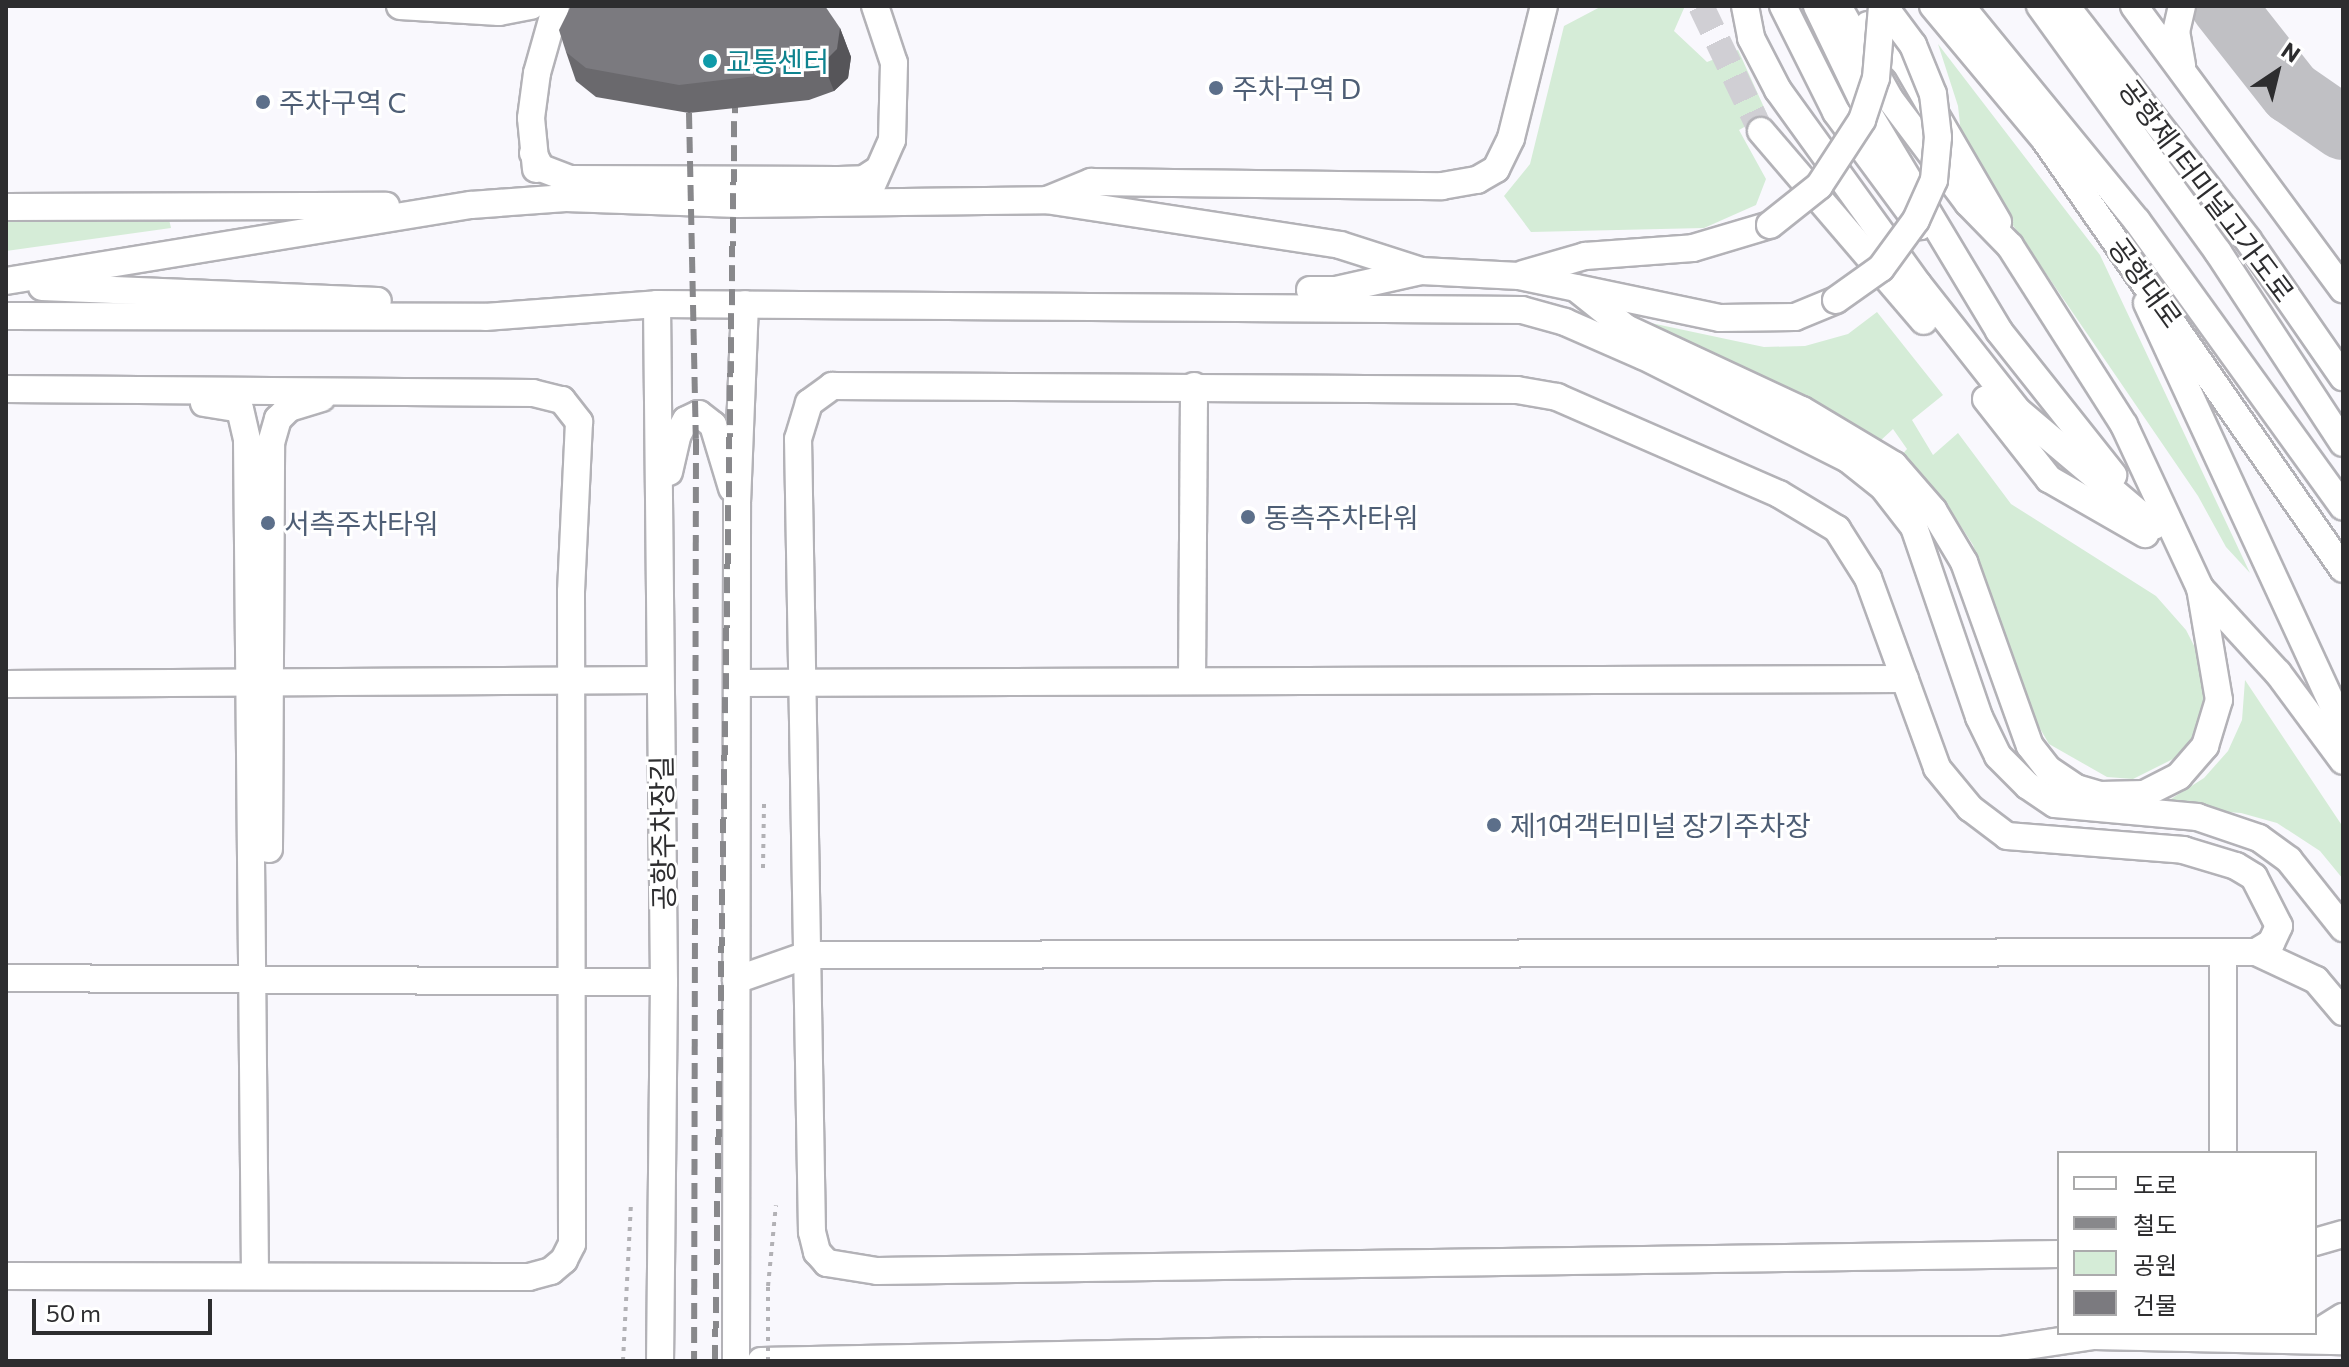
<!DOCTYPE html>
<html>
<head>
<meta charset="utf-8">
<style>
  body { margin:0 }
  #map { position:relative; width:2349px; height:1367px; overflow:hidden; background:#f9f8fd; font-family:Commissioner,"Noto Sans KR",sans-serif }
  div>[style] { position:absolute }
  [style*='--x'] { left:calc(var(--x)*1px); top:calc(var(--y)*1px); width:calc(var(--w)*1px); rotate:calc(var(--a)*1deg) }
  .green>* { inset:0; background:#d5ecd7 }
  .taxiway>* { height:64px; margin:-32px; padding:0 32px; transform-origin:32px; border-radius:32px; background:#c0c0c4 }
  .minor-tunnel>* { height:26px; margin-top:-13px; transform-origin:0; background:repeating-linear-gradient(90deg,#d0cfd4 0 26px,transparent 0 39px) }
  .path>* { height:4px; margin-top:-2px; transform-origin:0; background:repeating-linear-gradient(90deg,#b2b1b5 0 4px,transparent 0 10px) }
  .roads { filter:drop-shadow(2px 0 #b3b2b7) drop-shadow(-2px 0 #b3b2b7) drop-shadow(0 2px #b3b2b7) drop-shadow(0 -2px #b3b2b7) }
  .minor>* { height:26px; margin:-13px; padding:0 13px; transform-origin:13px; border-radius:13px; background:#fff }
  .rail>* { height:6px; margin-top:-3px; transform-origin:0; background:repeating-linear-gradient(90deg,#88888b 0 16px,transparent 0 24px) }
  .path-bridge>* { height:4px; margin-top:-2px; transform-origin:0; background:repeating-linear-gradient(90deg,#b2b1b5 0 4px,transparent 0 10px) }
  .bridges { filter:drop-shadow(2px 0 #b3b2b7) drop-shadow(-2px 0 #b3b2b7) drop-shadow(0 2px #b3b2b7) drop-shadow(0 -2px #b3b2b7) }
  .minor-bridge>* { height:26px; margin:-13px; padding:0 13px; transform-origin:13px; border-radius:13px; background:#fff }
  .wall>* { inset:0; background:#6a696d }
  .shaded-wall>* { inset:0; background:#565559 }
  .building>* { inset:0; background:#7b7a7f }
  .dots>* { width:22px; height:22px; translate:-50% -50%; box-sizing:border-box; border:4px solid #fff; border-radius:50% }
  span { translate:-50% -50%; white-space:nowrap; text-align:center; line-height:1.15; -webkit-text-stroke:6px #fff; paint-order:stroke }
  .culture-label { font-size:28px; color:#0d838f }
  .left { translate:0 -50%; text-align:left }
  .service-label { font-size:28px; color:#4e5e75 }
  .street-label { font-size:28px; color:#2d2d2f }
  .frame { position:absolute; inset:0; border:8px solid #2d2d2f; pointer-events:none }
  .legend { position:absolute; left:2057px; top:1151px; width:260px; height:184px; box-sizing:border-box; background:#fff; border:2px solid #ababac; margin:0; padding:10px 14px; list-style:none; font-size:24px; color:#2d2d2f }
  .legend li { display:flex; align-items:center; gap:16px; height:40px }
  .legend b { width:40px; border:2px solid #ababac }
  .north { position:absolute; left:2237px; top:32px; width:80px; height:80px; -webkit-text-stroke:6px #fff; paint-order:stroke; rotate:35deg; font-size:22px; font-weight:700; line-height:32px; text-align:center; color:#2d2d2f }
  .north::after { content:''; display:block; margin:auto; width:28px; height:36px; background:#2d2d2f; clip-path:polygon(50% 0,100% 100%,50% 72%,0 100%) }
  .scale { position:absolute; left:32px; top:1299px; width:180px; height:36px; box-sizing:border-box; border:4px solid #2d2d2f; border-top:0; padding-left:10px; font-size:24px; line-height:28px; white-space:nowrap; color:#2d2d2f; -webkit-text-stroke:6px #fff; paint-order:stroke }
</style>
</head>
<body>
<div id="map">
  <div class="green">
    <div style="clip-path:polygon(1602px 6px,1685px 6px,1674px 31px,1707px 62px,1738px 50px,1767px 114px,1739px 130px,1766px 179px,1756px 205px,1704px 228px,1531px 232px,1504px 196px,1530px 164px,1564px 26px)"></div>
    <div style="clip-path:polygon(1938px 44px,2100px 255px,2250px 573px,2226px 547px,2198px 496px,1963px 152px,1958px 106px)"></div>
    <div style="clip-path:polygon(168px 215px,171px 228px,6px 251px,6px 218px)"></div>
    <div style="clip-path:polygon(1877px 312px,1943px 395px,1912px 420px,1933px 455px,1958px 433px,2011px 504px,2156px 596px,2186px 630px,2209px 675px,2200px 734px,2183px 754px,2133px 779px,2107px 777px,2049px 744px,2031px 713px,1973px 545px,1942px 497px,1900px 457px,1907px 449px,1893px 429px,1879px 442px,1646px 322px,1764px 347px,1805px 346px,1848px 334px)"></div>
    <div style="clip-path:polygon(2245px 680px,2343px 827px,2343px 879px,2320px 851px,2277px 823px,2241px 813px,2144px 806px,2171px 799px,2204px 778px,2228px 751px,2242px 720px)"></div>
  </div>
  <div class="taxiway">
    <div style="--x:2223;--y:6;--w:110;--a:51.7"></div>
    <div style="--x:2291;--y:92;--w:63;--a:34.7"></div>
  </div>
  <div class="minor-tunnel">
    <div style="--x:1701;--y:6;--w:139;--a:64.4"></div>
  </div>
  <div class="path">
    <div style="--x:763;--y:868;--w:67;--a:-89.1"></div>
    <div style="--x:768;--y:1286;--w:81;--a:-84.4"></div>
    <div style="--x:623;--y:1361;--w:156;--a:-87.1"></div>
  </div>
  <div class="roads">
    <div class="minor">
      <div style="--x:400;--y:6;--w:99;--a:3.5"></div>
      <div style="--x:499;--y:12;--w:33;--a:-11"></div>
      <div style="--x:1745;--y:6;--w:33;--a:79"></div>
      <div style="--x:1751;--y:38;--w:59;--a:62.6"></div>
      <div style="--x:1778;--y:90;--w:239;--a:54.2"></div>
      <div style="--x:1918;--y:284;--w:162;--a:51.8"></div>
      <div style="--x:2018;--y:411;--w:178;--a:40.2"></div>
      <div style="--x:1783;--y:6;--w:119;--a:63.4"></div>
      <div style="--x:1836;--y:112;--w:142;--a:53.6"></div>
      <div style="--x:1817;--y:6;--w:122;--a:64.3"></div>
      <div style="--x:1870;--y:116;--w:251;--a:59"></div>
      <div style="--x:1999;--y:331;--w:184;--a:51.6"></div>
      <div style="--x:1838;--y:6;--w:107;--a:60.8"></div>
      <div style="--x:1890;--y:99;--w:130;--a:53.1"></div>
      <div style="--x:1968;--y:203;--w:60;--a:45.7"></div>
      <div style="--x:2010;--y:246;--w:212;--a:57.5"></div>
      <div style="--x:2124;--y:425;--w:180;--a:65"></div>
      <div style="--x:2200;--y:588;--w:115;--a:47.5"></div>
      <div style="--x:2278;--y:673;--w:109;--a:53.5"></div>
      <div style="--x:1933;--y:6;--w:175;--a:50.1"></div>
      <div style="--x:2045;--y:140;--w:522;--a:55.21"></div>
      <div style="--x:1961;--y:6;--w:278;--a:50.7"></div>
      <div style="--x:2137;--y:221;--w:352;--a:54.2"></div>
      <div style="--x:2040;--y:6;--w:304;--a:54.1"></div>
      <div style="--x:2218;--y:252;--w:228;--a:56.8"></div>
      <div style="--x:2066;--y:6;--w:296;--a:52.1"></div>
      <div style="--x:2248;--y:240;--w:167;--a:55.3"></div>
      <div style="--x:2134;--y:6;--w:352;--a:53.6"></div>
      <div style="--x:2182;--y:6;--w:26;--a:103"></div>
      <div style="--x:2176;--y:31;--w:35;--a:80"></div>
      <div style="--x:1868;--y:25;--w:54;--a:45.7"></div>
      <div style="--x:1906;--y:64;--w:183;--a:59.8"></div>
      <div style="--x:1761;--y:131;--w:250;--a:49.4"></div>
      <div style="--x:533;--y:153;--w:17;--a:62"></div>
      <div style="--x:541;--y:168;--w:30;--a:21"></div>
      <div style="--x:569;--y:179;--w:270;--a:0.2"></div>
      <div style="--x:839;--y:180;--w:25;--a:-2"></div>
      <div style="--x:864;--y:179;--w:17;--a:-33"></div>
      <div style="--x:536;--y:169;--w:51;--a:-95.6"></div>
      <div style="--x:531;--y:118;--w:45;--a:-82.4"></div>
      <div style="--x:537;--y:73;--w:70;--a:-74.2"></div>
      <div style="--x:873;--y:183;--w:47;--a:-66.2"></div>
      <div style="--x:892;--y:140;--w:77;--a:-88.5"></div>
      <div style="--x:894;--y:63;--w:60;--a:-108.4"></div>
      <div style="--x:1047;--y:200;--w:48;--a:-22.2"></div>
      <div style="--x:1091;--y:182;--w:351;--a:0.7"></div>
      <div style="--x:1442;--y:186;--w:36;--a:-10"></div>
      <div style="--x:1477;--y:180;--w:22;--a:-30"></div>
      <div style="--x:1496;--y:169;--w:34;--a:-64"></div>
      <div style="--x:1511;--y:138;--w:136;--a:-76"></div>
      <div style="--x:6;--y:207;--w:380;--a:-0.2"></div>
      <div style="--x:1523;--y:274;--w:65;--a:-16.2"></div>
      <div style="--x:1585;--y:256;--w:108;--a:-4.2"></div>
      <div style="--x:1693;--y:248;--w:80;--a:-16.6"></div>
      <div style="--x:6;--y:281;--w:471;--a:-9.3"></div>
      <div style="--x:471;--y:205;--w:95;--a:-4.2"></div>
      <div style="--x:566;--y:198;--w:172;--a:2"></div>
      <div style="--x:738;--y:204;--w:309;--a:-0.7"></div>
      <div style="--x:1047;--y:200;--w:296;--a:8.7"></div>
      <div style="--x:1340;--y:245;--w:85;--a:17.8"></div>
      <div style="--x:42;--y:287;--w:336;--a:2.4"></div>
      <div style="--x:1576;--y:288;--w:64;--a:38.7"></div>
      <div style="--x:1626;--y:328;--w:194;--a:25"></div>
      <div style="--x:1802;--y:410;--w:107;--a:30.9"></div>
      <div style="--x:1894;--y:465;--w:60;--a:49.1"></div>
      <div style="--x:1933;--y:510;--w:61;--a:59.2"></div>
      <div style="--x:1964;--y:562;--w:195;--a:70.3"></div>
      <div style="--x:2030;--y:746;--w:29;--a:52"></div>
      <div style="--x:2048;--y:769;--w:34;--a:34"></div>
      <div style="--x:2076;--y:788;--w:25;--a:16"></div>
      <div style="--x:2100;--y:795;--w:44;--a:-1.3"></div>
      <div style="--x:2144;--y:794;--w:39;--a:-27"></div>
      <div style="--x:2179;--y:776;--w:40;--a:-49"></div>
      <div style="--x:2205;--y:746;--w:48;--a:-73.1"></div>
      <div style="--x:2219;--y:700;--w:114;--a:-99.6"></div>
      <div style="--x:1310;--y:290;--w:26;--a:0"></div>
      <div style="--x:1336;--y:290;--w:87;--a:-12.6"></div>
      <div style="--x:1421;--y:271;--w:98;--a:2.9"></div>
      <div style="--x:1519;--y:276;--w:205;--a:11.8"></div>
      <div style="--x:1720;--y:318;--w:75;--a:-0.8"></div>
      <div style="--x:1795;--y:317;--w:44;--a:-22.5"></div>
      <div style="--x:2147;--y:303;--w:468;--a:65.2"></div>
      <div style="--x:657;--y:304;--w:678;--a:89.41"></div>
      <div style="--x:664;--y:982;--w:379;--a:90.6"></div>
      <div style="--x:6;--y:316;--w:479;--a:0.1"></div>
      <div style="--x:485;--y:317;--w:172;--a:-4.3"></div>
      <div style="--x:657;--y:304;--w:865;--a:0.4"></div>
      <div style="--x:1522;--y:310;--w:45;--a:15.6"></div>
      <div style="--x:1565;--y:322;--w:85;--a:23.6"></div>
      <div style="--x:1643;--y:356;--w:229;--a:26.7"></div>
      <div style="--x:1848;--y:459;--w:45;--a:38.7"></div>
      <div style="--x:1883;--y:487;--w:51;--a:52.2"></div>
      <div style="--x:1914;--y:527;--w:201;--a:71.1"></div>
      <div style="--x:1979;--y:717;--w:43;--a:64"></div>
      <div style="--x:1998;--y:756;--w:42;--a:45"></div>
      <div style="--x:2028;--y:786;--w:32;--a:34"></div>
      <div style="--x:2055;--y:804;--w:143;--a:5.2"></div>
      <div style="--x:2197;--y:817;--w:65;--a:18.7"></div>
      <div style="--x:2259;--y:838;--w:37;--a:36"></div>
      <div style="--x:2289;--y:860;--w:87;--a:51.5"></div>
      <div style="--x:6;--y:389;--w:527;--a:0.43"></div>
      <div style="--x:533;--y:393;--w:30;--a:14"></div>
      <div style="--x:562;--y:400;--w:28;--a:52"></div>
      <div style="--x:579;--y:422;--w:170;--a:92.7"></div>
      <div style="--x:571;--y:592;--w:652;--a:89.91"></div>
      <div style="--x:572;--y:1244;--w:18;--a:117"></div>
      <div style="--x:564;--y:1260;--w:17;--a:140"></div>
      <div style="--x:551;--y:1271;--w:23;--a:165"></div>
      <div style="--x:529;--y:1277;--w:523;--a:-179.89"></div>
      <div style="--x:1986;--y:399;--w:102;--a:51.8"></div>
      <div style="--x:2049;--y:479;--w:111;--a:29.8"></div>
      <div style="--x:204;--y:403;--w:36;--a:9"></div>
      <div style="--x:240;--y:409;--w:32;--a:77"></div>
      <div style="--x:247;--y:440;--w:836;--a:89.45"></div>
      <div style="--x:669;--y:472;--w:37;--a:-77"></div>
      <div style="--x:677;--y:436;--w:18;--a:-61"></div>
      <div style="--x:686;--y:420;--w:14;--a:-25"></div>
      <div style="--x:699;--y:414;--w:18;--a:38"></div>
      <div style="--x:713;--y:425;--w:66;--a:73.2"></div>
      <div style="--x:1192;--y:681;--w:295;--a:-89.6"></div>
      <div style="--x:737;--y:683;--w:1168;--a:-0.2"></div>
      <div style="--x:6;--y:684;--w:653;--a:-0.35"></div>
      <div style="--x:269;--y:849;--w:406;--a:-89.7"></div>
      <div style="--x:271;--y:443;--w:25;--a:-74"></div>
      <div style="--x:278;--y:419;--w:16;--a:-45"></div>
      <div style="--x:289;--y:408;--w:34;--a:-17"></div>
      <div style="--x:2223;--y:952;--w:201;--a:90"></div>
      <div style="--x:6;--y:978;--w:658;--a:0.35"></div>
      <div style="--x:736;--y:980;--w:75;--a:-19.4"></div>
      <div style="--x:807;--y:955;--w:1449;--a:-0.12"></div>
      <div style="--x:2256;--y:952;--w:66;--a:25"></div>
      <div style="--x:2316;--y:980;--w:42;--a:49.8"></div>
      <div style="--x:2315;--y:1242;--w:29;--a:-16"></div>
      <div style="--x:2059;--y:1254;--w:1182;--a:179.18"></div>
      <div style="--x:877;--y:1271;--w:51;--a:-170.9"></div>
      <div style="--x:827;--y:1263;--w:15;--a:-132"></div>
      <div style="--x:817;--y:1252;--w:21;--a:-104"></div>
      <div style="--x:812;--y:1232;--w:793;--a:-91.01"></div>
      <div style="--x:798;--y:439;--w:38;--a:-73"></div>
      <div style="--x:809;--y:403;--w:29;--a:-36"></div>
      <div style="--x:832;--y:386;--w:685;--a:0.33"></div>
      <div style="--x:1517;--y:390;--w:41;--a:9.9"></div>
      <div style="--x:1557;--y:397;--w:242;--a:23.6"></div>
      <div style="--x:1779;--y:494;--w:68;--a:31.1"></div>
      <div style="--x:1837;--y:529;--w:58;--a:57.7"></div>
      <div style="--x:1868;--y:578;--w:202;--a:70"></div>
      <div style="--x:1937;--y:768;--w:52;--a:50.5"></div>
      <div style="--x:1970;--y:808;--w:46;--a:37.1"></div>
      <div style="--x:2007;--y:836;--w:177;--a:4.5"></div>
      <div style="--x:2183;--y:850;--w:55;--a:16.8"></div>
      <div style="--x:2236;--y:866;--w:21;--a:31"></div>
      <div style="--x:2254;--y:877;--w:55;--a:63"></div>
      <div style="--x:2279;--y:926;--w:19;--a:115"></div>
      <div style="--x:2271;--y:943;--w:17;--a:149"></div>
      <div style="--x:2309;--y:1338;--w:40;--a:-32"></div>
      <div style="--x:736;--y:1361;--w:858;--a:-89.93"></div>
      <div style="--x:737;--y:503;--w:199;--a:-87.7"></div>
      <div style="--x:761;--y:1361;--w:504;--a:-1.14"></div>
      <div style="--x:1265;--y:1351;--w:736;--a:-0.08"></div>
      <div style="--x:2001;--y:1350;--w:94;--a:-8.6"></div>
      <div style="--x:2094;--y:1336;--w:249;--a:1.2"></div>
    </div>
  </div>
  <div class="rail">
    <div style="--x:689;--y:113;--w:326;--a:88.8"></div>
    <div style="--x:696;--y:439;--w:922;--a:90.12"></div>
    <div style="--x:715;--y:1361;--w:1275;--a:-89.1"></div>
  </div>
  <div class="path-bridge">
    <div style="--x:768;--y:1361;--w:75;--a:-90"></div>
  </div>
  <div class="bridges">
    <div class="minor-bridge">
      <div style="--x:1770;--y:225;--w:63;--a:-38.5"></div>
      <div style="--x:1819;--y:186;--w:79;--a:-56.9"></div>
      <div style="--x:1862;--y:120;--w:44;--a:-71.6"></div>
      <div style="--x:1876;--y:78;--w:72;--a:-85.2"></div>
      <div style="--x:1836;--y:300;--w:55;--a:-35.4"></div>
      <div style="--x:1881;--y:268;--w:59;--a:-53.9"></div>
      <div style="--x:1916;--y:220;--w:44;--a:-65.8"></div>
      <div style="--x:1934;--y:180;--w:43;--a:-84.7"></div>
      <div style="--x:1938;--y:137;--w:43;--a:-96.6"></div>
      <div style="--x:1933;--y:94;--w:53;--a:-112.2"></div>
      <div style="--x:1913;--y:45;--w:49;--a:-126.6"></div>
    </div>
  </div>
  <div class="wall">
    <div style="clip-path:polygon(840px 28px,851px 57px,848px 78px,834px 91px,809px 100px,689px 113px,596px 97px,576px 81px,566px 52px)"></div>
  </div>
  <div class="shaded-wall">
    <div style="clip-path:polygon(840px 28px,851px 57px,848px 78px,834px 91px,823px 63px)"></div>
  </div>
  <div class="building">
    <div style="clip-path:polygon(571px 6px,825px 6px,840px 28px,837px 49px,823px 63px,799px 71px,679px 85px,586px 68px,566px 52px,559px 30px)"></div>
  </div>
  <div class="dots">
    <div style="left:710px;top:61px;background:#0f9aa8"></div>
    <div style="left:1216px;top:88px;background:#5c6f8a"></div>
    <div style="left:263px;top:102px;background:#5c6f8a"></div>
    <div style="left:1248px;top:517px;background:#5c6f8a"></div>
    <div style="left:268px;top:523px;background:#5c6f8a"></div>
    <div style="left:1494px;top:825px;background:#5c6f8a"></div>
  </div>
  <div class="culture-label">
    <span class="left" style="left:726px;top:61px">교통센터</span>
  </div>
  <div class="service-label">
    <span class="left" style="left:1232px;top:88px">주차구역 D</span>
    <span class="left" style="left:279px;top:102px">주차구역 C</span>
    <span class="left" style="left:1264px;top:517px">동측주차타워</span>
    <span class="left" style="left:284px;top:523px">서측주차타워</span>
    <span class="left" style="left:1510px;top:825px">제1여객터미널 장기주차장</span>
  </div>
  <div class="street-label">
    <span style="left:2207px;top:190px;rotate:53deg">공항제1터미널고가도로</span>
    <span style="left:2146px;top:282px;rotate:54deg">공항대로</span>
    <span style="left:662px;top:833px;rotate:-91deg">공항주차장길</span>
  </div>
  <div class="frame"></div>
  <ul class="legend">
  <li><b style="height:10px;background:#fff"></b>도로</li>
  <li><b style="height:10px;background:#88888b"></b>철도</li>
  <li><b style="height:22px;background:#d5ecd7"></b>공원</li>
  <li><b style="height:22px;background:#7b7a7f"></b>건물</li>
  </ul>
  <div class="north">N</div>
  <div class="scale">50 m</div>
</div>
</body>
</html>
